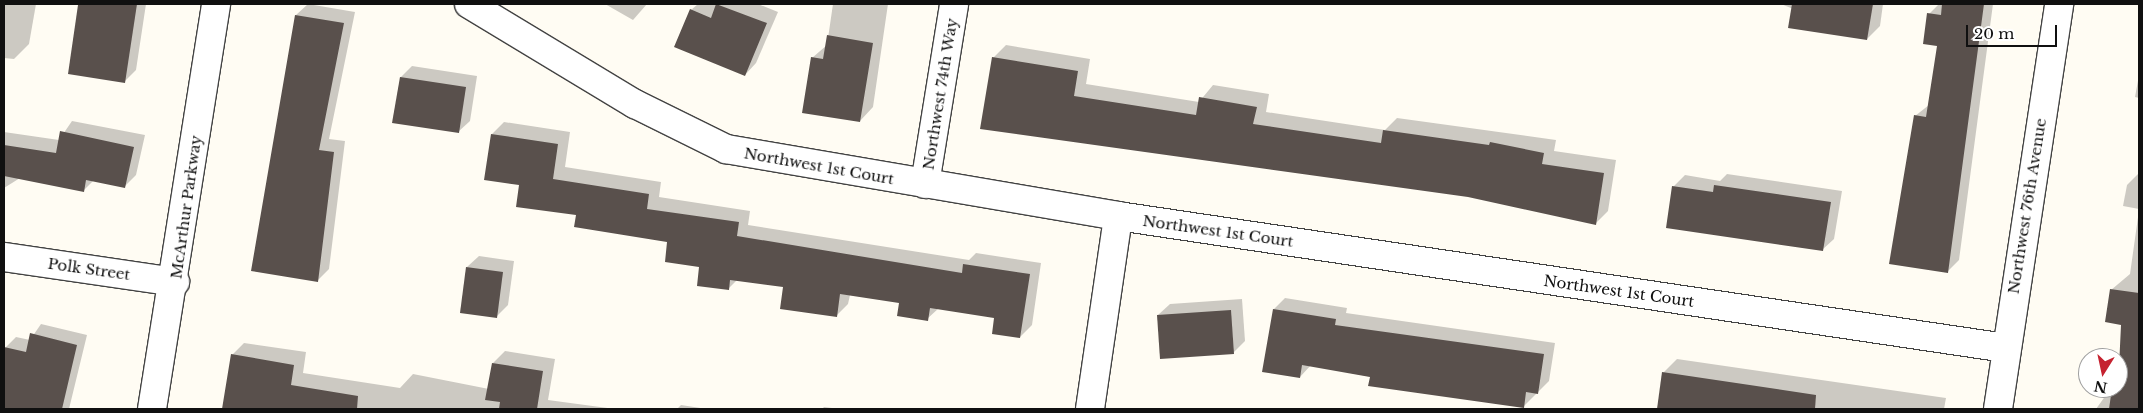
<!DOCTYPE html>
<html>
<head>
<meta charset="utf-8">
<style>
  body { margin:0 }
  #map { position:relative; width:2143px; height:413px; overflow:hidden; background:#fffcf3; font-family:"Libre Baskerville",serif }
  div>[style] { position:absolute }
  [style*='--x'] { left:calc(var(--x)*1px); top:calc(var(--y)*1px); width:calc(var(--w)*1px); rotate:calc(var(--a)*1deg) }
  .shadow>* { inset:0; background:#0003 }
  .building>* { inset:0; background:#59504c }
  .roads { filter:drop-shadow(1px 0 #434343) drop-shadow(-1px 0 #434343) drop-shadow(0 1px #434343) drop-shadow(0 -1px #434343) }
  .minor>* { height:28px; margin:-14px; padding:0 14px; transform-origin:14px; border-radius:14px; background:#fff }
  span { translate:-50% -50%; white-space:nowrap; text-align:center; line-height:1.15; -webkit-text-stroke:5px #fff; paint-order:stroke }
  .street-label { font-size:15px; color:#101010 }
  .frame { position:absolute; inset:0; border:5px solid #101010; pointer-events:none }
  .north { position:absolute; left:2078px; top:348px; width:50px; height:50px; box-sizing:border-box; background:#fff; border:1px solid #9f9f9f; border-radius:50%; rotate:190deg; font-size:14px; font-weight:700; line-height:20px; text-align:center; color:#101010 }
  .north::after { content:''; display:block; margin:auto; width:18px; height:22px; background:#c52230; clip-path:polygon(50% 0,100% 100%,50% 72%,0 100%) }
  .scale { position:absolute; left:1966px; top:25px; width:91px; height:22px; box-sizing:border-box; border:2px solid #101010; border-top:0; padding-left:6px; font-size:15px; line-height:18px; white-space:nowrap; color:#101010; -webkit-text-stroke:4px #fff; paint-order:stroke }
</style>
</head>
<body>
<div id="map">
  <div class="shadow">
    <div style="clip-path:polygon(4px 4px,36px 4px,29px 44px,14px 59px,4px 58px)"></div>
    <div style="clip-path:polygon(81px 4px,146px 4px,136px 70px,125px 81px)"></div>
    <div style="clip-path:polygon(308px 4px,355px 12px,329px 139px,345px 141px,329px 269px,318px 280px,296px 15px)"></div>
    <div style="clip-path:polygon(605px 4px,647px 4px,633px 20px)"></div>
    <div style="clip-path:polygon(698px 4px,758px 4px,778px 12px,756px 63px,745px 75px,691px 10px)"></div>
    <div style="clip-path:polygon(833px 4px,888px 4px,873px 107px,860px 121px,812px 58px,827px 45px)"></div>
    <div style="clip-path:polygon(1781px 4px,1883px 4px,1880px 26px,1867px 39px)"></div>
    <div style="clip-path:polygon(1939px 4px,1993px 4px,1959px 260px,1947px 272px,1915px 116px,1929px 105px,1938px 45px,1929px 14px)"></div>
    <div style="clip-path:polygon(1006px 45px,1090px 59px,1086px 84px,1199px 102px,1213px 85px,1269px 94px,1266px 112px,1385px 130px,1397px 118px,1556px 140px,1554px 151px,1616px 160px,1608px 211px,1596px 223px,1468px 196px,982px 128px,993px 58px)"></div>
    <div style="clip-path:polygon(412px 66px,477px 76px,470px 121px,458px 132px,394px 122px,401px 77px)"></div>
    <div style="clip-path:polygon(2139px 75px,2139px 98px,2135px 97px)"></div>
    <div style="clip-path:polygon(72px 121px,145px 135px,136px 175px,125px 186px,94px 180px,83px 191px,20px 178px,4px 188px,4px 132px,59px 140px)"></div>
    <div style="clip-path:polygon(504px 122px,570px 132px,565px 167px,661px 182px,659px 197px,750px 211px,748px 225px,969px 260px,976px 253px,1041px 263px,1032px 325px,1020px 337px,996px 317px,939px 308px,927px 319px,900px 302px,850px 295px,848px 304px,836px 316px,784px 286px,738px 279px,728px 289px,669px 241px,577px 214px,521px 184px,492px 134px)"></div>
    <div style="clip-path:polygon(2139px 173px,2139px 209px,2123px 206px,2127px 185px)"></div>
    <div style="clip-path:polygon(1727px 174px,1842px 191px,1834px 239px,1822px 250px,1673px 187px,1685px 175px,1720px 181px)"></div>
    <div style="clip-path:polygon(2139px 210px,2139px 409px,2096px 409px,2111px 388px,2118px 388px,2123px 324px,2111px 290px,2130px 274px)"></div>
    <div style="clip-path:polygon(479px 256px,514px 261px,508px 305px,497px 316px,467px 267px)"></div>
    <div style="clip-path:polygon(1285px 298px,1347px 308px,1346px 313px,1555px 343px,1549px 381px,1523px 407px,1311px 365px,1300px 377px,1264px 371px,1274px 309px)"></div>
    <div style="clip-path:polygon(1242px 299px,1245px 341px,1233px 353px,1158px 315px,1170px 304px)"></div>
    <div style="clip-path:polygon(41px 324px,87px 335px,69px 409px,6px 409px,6px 347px,16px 337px,30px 340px)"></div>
    <div style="clip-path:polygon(244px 343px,306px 352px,303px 373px,400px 388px,413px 374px,489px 389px,493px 363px,505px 351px,555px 359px,548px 400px,615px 409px,223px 409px,232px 355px)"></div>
    <div style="clip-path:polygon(1677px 359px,1946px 398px,1944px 409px,1658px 409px,1663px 373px)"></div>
    <div style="clip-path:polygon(681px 405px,707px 409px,677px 409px)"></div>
    <div style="clip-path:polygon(824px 407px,840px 409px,822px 409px)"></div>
  </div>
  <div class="building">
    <div style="clip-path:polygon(93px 4px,137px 4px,125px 83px,68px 74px,78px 5px)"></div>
    <div style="clip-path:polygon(716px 4px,767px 23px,745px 76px,674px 47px,690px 9px,711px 18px)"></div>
    <div style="clip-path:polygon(1792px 4px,1873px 4px,1867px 40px,1788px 28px)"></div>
    <div style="clip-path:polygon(1942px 4px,1984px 4px,1948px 273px,1889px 264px,1914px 115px,1926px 117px,1937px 46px,1923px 44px,1927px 13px,1941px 15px)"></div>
    <div style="clip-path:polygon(295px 15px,344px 23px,319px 150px,334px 152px,318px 282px,251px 271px)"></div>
    <div style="clip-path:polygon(827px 35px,873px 43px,860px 122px,802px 113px,811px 57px,823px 59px)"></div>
    <div style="clip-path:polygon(992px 57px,1078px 71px,1074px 96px,1196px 115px,1199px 97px,1257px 107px,1253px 124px,1381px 143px,1383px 130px,1489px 145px,1490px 142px,1544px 153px,1542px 164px,1604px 173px,1596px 225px,1468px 197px,980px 129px)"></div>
    <div style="clip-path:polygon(400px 77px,466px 87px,459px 133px,392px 123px)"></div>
    <div style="clip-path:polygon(60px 131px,134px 147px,125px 188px,86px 180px,84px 192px,4px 176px,4px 145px,56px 153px)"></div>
    <div style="clip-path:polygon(491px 134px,558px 144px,553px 179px,649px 194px,647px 209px,739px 222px,737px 236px,962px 273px,963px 264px,1030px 274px,1020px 338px,992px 334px,994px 318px,930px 308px,928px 321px,897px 316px,899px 303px,840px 294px,837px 317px,780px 309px,783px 287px,730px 280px,729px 290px,697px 286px,699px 267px,665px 262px,667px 242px,574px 227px,576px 215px,516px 207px,519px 185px,484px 180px)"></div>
    <div style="clip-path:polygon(1714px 185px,1831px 202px,1823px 251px,1666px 228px,1672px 186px,1713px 192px)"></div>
    <div style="clip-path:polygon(466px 267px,503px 272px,497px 318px,460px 313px)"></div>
    <div style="clip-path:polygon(2110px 289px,2139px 293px,2139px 409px,2109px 409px,2112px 388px,2118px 388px,2121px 325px,2105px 322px)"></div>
    <div style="clip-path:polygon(1273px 309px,1336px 319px,1335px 325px,1544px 354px,1538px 394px,1526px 392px,1524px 408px,1368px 386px,1370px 377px,1302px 365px,1300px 378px,1262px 372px)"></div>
    <div style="clip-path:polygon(1231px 310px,1234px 354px,1160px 359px,1157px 315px)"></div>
    <div style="clip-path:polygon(30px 333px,77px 345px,62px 409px,4px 409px,4px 347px,26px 352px)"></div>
    <div style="clip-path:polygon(231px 354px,294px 365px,291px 385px,358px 396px,357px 409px,222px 409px)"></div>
    <div style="clip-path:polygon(492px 363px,543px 371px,537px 409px,499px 409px,500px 402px,485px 400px)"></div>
    <div style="clip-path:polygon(1662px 372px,1816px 395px,1815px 409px,1657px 409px)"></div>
  </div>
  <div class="roads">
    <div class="minor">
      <div style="--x:469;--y:4;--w:194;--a:31.1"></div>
      <div style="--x:635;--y:104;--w:102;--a:26.3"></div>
      <div style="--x:726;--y:149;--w:398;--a:9.7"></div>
      <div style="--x:1118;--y:216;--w:897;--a:8.46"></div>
      <div style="--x:925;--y:184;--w:182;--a:-80.8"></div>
      <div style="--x:4;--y:257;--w:173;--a:8.3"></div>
      <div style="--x:152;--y:409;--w:410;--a:-81"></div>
      <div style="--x:1090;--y:409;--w:195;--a:-81.7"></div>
      <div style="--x:1998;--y:409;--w:410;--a:-81.4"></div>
    </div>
  </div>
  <div class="street-label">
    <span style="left:940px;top:94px;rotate:-81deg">Northwest 74th Way</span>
    <span style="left:819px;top:166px;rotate:10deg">Northwest 1st Court</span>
    <span style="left:2027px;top:206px;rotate:-81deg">Northwest 76th Avenue</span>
    <span style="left:186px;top:207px;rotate:-82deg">McArthur Parkway</span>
    <span style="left:1218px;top:231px;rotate:8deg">Northwest 1st Court</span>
    <span style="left:89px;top:269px;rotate:8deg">Polk Street</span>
    <span style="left:1619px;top:291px;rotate:8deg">Northwest 1st Court</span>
  </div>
  <div class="frame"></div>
  <div class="north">N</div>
  <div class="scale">20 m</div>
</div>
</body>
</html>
